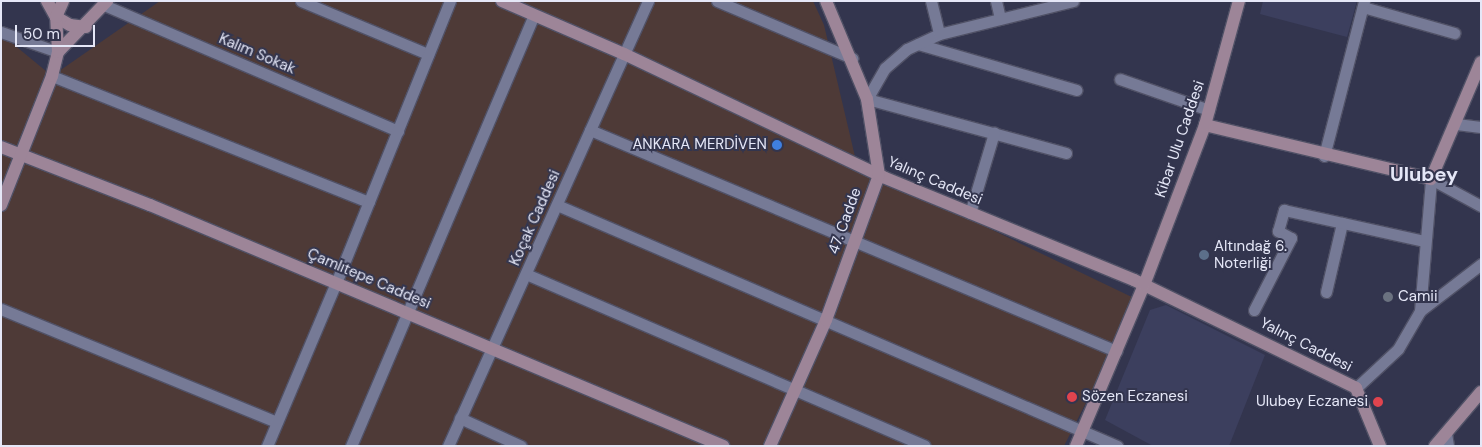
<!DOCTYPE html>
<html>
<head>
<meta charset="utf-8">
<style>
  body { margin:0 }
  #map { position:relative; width:1482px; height:447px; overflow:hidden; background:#33354e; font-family:"DM Sans",sans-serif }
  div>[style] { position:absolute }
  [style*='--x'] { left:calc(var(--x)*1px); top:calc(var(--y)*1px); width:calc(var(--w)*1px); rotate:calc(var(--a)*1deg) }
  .commercial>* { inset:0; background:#4e3a37 }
  .built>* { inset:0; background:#3c3f5e }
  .roads { filter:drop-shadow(1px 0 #505166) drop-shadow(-1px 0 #505166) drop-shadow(0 1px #505166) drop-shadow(0 -1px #505166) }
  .street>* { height:11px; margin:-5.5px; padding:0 5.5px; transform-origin:5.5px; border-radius:5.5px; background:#767a96 }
  .secondary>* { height:12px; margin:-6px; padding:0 6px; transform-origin:6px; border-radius:6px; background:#9d8598 }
  .dots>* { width:14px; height:14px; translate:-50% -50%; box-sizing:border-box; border:2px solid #33354e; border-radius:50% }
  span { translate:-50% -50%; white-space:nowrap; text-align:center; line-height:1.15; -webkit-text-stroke:4px #33354e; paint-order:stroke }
  .street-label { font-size:15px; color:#e5e7f7 }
  .poi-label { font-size:15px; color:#e5e7f7 }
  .right { translate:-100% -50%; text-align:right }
  .left { translate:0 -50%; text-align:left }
  .district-label { font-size:20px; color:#e5e7f7; font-weight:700 }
  .frame { position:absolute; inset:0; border:2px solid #e5e7f7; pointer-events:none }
  .scale { position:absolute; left:15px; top:25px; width:80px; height:22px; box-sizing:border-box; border:2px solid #e5e7f7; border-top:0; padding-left:6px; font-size:15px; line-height:18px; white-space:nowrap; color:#e5e7f7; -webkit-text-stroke:4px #33354e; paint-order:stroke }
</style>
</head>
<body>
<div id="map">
  <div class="commercial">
    <div style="clip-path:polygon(160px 1px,813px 1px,824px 25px,857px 165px,1138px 300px,1064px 446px,1px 446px,1px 34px,52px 76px)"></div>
  </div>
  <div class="built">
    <div style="clip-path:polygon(1263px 1px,1357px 1px,1347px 37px,1260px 14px)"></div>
    <div style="clip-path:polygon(1166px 305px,1265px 355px,1229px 446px,1153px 446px,1105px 420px,1150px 310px)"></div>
  </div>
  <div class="roads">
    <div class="street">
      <div style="--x:301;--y:1;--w:138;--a:22.7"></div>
      <div style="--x:717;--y:1;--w:147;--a:22.9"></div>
      <div style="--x:931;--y:1;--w:34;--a:76"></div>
      <div style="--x:996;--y:1;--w:18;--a:77"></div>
      <div style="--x:104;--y:5;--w:320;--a:23.2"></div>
      <div style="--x:1363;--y:7;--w:95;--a:15.9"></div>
      <div style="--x:1;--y:32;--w:60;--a:19.3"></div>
      <div style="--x:918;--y:44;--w:165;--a:16.2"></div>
      <div style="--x:52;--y:76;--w:341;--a:21.7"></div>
      <div style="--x:1120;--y:79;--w:94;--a:19.2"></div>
      <div style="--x:1456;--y:124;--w:25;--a:7"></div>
      <div style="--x:590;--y:130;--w:571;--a:22.79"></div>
      <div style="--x:1066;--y:153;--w:206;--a:-164.8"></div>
      <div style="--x:867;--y:99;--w:36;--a:-60"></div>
      <div style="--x:885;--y:68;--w:29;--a:-41"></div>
      <div style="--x:907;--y:49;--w:35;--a:-25"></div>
      <div style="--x:939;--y:34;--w:138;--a:-13.8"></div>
      <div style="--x:1324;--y:156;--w:160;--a:-75.5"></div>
      <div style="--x:557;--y:205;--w:610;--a:23.28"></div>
      <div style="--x:970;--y:213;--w:84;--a:-73.3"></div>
      <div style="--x:526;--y:274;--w:434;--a:23.3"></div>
      <div style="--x:1326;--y:292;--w:71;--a:-76.9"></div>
      <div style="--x:1;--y:309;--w:298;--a:22.3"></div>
      <div style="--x:1254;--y:310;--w:81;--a:-62.8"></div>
      <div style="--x:1291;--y:238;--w:15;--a:-152"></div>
      <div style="--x:1278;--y:231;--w:22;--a:-74"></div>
      <div style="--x:1284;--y:210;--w:143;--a:12.5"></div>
      <div style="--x:1420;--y:311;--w:77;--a:-37.6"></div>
      <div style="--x:1356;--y:388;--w:57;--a:-42.9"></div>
      <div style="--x:1398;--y:349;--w:44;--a:-59.9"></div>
      <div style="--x:1420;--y:311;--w:132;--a:-85.2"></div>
      <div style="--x:1431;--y:179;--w:57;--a:28.4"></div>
      <div style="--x:460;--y:418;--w:67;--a:24.7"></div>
      <div style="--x:1446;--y:433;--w:13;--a:81"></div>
      <div style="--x:267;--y:446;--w:177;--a:-67.1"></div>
      <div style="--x:336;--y:283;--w:304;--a:-68"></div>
      <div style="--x:351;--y:446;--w:468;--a:-67"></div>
      <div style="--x:448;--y:446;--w:488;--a:-65.8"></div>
    </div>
    <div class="secondary">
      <div style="--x:47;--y:1;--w:18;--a:61"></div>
      <div style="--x:56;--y:17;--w:16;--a:30"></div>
      <div style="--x:70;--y:25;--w:16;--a:7"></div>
      <div style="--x:502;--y:1;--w:133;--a:23.5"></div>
      <div style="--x:624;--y:54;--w:287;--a:25.4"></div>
      <div style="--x:883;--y:177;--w:271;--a:22.3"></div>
      <div style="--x:1134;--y:280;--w:247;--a:25.9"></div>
      <div style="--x:1356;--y:388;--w:63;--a:67.5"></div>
      <div style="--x:58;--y:52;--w:71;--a:-46.1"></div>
      <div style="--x:1205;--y:125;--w:232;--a:13.4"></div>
      <div style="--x:1431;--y:179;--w:127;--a:-66.9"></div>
      <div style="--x:1;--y:147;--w:160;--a:21.3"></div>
      <div style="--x:150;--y:205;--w:622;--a:22.81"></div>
      <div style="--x:1;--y:205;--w:139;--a:-68.4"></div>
      <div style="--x:52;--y:76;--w:25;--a:-76"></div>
      <div style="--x:58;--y:52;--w:35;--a:-93"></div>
      <div style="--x:56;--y:17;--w:17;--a:-66"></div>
      <div style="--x:770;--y:446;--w:138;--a:-66"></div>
      <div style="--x:826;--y:320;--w:154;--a:-69.9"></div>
      <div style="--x:879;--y:175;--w:77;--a:-99"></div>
      <div style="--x:867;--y:99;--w:106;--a:-112.7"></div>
      <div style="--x:1076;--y:446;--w:175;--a:-67.1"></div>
      <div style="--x:1144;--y:285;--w:171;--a:-69.1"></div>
      <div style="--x:1205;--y:125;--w:129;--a:-74.7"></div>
      <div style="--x:1435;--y:446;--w:71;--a:-49.6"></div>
    </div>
  </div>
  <div class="dots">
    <div style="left:777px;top:145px;background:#3f7fe0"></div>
    <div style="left:1204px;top:255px;background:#5c6f8a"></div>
    <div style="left:1388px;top:297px;background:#6b7280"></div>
    <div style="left:1072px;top:397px;background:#e0444e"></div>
    <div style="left:1378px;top:402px;background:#e0444e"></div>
  </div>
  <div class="street-label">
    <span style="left:257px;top:54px;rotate:23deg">Kalım Sokak</span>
    <span style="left:1180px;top:139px;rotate:-71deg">Kibar Ulu Caddesi</span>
    <span style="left:935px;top:181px;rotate:23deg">Yalınç Caddesi</span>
    <span style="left:535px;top:218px;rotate:-66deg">Koçak Caddesi</span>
    <span style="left:845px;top:221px;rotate:-70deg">47. Cadde</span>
    <span style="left:369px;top:279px;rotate:23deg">Çamlıtepe Caddesi</span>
    <span style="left:1306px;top:345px;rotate:27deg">Yalınç Caddesi</span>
  </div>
  <div class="poi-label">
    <span class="right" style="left:767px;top:145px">ANKARA MERDİVEN</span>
    <span class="left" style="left:1214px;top:255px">Altındağ 6.<br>Noterliği</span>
    <span class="left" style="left:1398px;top:297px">Camii</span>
    <span class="left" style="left:1082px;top:397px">Sözen Eczanesi</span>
    <span class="right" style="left:1368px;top:402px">Ulubey Eczanesi</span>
  </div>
  <div class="district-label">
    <span style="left:1424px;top:174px">Ulubey</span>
  </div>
  <div class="frame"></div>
  <div class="scale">50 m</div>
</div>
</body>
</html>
